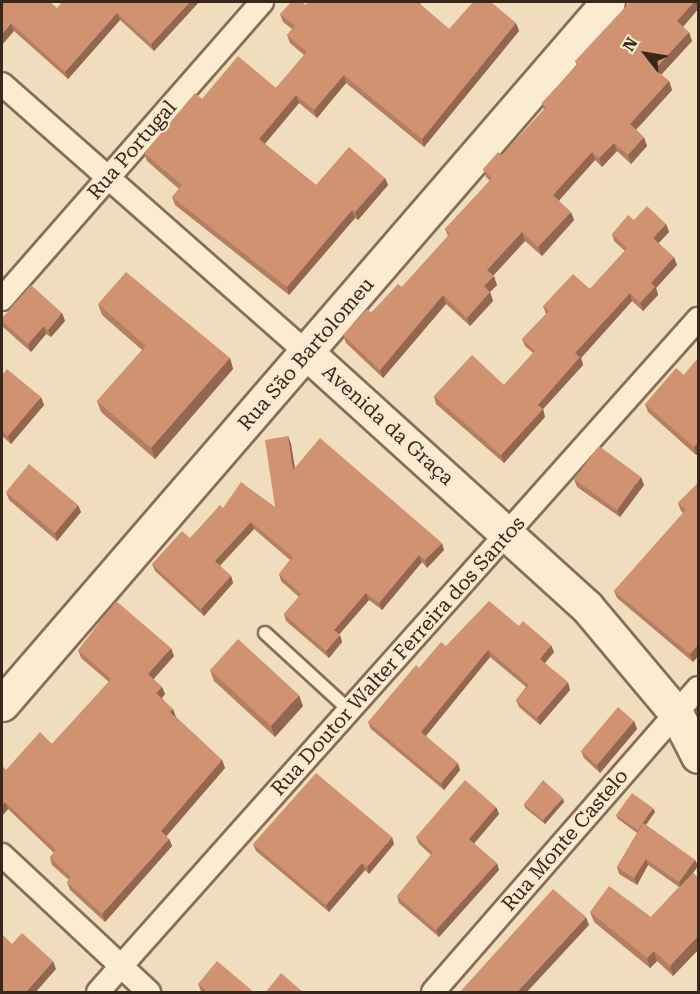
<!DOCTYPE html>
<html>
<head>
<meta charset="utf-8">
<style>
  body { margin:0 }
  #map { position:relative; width:700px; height:994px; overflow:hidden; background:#f0ddbe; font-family:"Roboto Serif",serif }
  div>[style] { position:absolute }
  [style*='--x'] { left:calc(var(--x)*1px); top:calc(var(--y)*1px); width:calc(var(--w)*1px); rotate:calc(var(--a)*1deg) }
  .roads { filter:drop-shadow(2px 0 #896d56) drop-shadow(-2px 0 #896d56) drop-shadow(0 2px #896d56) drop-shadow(0 -2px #896d56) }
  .lane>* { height:12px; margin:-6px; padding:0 6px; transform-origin:6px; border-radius:6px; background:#fbebd1 }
  .street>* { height:22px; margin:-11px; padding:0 11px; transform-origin:11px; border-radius:11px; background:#fbebd1 }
  .secondary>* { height:33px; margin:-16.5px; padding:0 16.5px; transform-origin:16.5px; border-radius:16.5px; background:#fbebd1 }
  .wall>* { inset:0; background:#b47e61 }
  .shaded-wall>* { inset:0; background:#92664f }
  .building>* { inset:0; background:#d19271 }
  span { translate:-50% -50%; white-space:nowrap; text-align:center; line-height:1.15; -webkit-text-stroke:4.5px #f7e8ce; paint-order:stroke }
  .street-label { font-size:20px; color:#38271b }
  .frame { position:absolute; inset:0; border:3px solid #38271b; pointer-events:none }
  .north { position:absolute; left:616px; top:24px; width:60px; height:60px; -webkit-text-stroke:4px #f7e8ce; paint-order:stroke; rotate:301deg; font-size:16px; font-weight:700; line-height:24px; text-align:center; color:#38271b }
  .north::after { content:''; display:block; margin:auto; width:21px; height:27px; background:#38271b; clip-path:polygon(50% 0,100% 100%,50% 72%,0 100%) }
</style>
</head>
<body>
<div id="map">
  <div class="roads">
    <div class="lane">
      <div style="--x:265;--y:633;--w:113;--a:42.5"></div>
    </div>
    <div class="street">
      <div style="--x:2;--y:84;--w:407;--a:41.4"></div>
      <div style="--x:2;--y:299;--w:395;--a:-48.8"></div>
      <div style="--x:2;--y:855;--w:201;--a:43"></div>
      <div style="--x:98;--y:992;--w:902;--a:-48.28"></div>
      <div style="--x:433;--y:992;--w:403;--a:-48.9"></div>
    </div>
    <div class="secondary">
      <div style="--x:307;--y:353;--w:378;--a:42.2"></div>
      <div style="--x:587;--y:607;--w:138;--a:50"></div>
      <div style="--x:676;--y:713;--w:48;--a:62.9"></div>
      <div style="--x:2;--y:704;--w:927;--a:-49.2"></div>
    </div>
  </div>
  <div class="wall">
    <div style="clip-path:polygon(2px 2px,57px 8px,199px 2px,154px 51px,120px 20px,68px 79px,14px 31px)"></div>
    <div style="clip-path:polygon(309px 2px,422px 2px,420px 4px,449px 29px,516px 23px,519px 31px,424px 147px,346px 83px,317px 118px,299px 103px,265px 144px,316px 185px,385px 178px,388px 185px,358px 220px,355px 218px,289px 295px,175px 205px,172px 197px,179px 189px,147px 161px,144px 153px,202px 99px,276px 88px,304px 55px,290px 43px,287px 35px,292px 29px,283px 22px,280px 14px,306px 5px)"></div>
    <div style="clip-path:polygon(699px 2px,699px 8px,683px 27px,692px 41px,661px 75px,669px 81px,672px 90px,636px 130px,647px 146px,631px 164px,617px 151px,602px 167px,595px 160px,558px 200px,574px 220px,542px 256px,525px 241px,493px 276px,497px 285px,490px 292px,493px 301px,470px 326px,446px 304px,383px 378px,346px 343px,343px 335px,402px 287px,448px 236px,445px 229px,490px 181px,486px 177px,483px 169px,502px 155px,544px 110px,542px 103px,577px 65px,575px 61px)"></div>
    <div style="clip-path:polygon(634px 220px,666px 224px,669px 232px,658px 243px,677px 265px,656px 288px,658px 295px,643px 311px,632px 301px,581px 358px,583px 365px,543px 409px,545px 417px,504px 463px,436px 404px,434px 396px,504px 385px,533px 353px,525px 346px,522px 339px,546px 314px,543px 306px,590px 289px,625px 251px,614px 241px,612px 234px)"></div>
    <div style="clip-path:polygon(98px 304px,230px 358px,233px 369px,155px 459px,101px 412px,97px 401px,142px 350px,102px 315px)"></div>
    <div style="clip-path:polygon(62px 313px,65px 321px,51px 337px,46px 334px,31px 352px,3px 327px,2px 323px,2px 318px)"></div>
    <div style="clip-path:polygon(699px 357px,699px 453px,696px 455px,648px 412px,645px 404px,684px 375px)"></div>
    <div style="clip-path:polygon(2px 375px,44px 405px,11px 444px,2px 436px)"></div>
    <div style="clip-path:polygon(288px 436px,291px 444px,295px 468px,444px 550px,427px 568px,422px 562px,382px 610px,369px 600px,339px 634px,342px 642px,329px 658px,286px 621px,284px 614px,299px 597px,281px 581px,279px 574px,290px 560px,254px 529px,220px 566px,231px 576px,233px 583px,204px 616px,155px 571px,152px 564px,190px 538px,223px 508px,275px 507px)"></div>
    <div style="clip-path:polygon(574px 479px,644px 485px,620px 517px,577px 487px)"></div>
    <div style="clip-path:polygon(699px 482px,699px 655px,693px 662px,617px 598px,614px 591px,683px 513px,681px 511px,678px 503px)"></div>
    <div style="clip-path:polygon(6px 492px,81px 512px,57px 541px,9px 500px)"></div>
    <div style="clip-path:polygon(519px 626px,554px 652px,545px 663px,570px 690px,540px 725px,519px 707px,516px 700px,526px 687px,490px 657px,426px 736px,460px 770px,444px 790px,371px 729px,368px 722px,419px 668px,446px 646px)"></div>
    <div style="clip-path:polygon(78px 650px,174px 656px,153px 679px,162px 687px,165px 694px,162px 698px,176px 717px,222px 760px,225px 768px,166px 836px,169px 839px,172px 846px,105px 922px,70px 890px,67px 882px,69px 880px,52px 865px,50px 857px,54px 853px,8px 809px,2px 816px,2px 766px,6px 770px,52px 744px,109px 682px,81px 658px)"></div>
    <div style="clip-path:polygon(210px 670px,303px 706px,275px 737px,214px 681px)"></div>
    <div style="clip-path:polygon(634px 721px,637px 729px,600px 773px,584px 758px,581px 751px)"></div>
    <div style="clip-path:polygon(564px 802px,545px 824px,525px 808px,524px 804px)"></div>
    <div style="clip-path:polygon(496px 807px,499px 814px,474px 843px,499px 870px,439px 937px,399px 903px,397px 896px,431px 855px,419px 844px,416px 837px)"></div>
    <div style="clip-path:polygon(655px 812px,646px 825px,695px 860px,698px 866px,693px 873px,699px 879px,699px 949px,673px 976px,657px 961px,650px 968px,594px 922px,590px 912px,651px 917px,679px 887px,648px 865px,637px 885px,619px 874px,617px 867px,637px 833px,618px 819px,616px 815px)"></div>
    <div style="clip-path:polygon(253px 844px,394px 844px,369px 874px,365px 870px,329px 912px,256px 851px)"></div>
    <div style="clip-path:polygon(198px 984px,255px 993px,203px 993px,201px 991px)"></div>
  </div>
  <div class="shaded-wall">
    <div style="clip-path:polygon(190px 2px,199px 2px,154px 51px,151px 44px)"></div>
    <div style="clip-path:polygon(694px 2px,699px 2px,699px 8px,680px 30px,677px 21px)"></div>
    <div style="clip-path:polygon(117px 13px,120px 20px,68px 79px,65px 72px)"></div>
    <div style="clip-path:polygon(11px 23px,14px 31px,2px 45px,2px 34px)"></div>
    <div style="clip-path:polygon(516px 23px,519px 31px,424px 147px,422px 139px)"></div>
    <div style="clip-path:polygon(689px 32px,692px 41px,658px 78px,655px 69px)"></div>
    <div style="clip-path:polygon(344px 75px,346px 83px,317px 118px,314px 110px)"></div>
    <div style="clip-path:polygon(669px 81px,672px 90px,633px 133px,630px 124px)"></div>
    <div style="clip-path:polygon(296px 95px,299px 103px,262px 147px,259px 139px)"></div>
    <div style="clip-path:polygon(644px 137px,647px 146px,631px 164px,628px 155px)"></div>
    <div style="clip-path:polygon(614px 143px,617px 151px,602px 167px,599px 158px)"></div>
    <div style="clip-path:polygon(592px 152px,595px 160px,556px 204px,553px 195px)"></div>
    <div style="clip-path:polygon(385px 178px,388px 185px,358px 220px,355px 212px)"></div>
    <div style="clip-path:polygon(352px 210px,355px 218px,289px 295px,287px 287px)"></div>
    <div style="clip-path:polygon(571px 212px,574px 220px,542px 256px,538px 247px)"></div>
    <div style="clip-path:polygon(666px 224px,669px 232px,656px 246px,653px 238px)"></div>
    <div style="clip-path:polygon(522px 232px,525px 241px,490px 279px,487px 270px)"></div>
    <div style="clip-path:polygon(674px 257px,677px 265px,656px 288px,658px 295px,643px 311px,640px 303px,651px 283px)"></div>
    <div style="clip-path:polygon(494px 276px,497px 285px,487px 295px,484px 286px)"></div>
    <div style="clip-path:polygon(490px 292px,493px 301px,470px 326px,467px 318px)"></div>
    <div style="clip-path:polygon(630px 293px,632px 301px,581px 358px,583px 365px,543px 409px,545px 417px,504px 463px,501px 455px,575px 353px)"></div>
    <div style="clip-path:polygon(443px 295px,446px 304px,383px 378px,380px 370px)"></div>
    <div style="clip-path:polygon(62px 313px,65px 321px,51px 337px,48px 330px)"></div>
    <div style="clip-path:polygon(44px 326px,46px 334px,31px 352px,28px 344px)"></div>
    <div style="clip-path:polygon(230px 358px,233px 369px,155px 459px,151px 448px)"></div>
    <div style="clip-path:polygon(41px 397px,44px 405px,11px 444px,8px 436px)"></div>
    <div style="clip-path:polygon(288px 436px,291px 444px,296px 477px,293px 470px)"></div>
    <div style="clip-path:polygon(699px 442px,699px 453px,696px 455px,694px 447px)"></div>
    <div style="clip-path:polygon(641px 477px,644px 485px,620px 517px,617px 510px)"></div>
    <div style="clip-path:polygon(78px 505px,81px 512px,57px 541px,55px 533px)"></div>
    <div style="clip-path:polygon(251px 522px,254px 529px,217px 568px,215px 561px)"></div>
    <div style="clip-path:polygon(442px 543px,444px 550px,427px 568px,425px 560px)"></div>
    <div style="clip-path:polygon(419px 555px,422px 562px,382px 610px,379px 603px)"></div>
    <div style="clip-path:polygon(231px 576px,233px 583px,204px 616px,201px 609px)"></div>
    <div style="clip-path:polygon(366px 593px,369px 600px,337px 637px,334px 630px)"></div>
    <div style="clip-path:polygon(340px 635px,342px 642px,329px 658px,326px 651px)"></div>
    <div style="clip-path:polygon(699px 644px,699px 655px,693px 662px,690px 654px)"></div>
    <div style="clip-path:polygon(551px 645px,554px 652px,542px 666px,540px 659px)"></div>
    <div style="clip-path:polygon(171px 648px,174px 656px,151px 682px,148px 674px)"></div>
    <div style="clip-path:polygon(488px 650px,490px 657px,423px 739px,421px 732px)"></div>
    <div style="clip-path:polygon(568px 682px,570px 690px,540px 725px,537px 718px)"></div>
    <div style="clip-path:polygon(162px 687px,165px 694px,159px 701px,156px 693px)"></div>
    <div style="clip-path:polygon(299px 695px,303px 706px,275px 737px,271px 726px)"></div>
    <div style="clip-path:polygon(173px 709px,176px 717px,173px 720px,170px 712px)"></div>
    <div style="clip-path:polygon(634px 721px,637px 729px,600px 773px,597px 765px)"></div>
    <div style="clip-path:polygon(222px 760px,225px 768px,164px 839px,161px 831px)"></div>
    <div style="clip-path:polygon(458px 763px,460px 770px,444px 790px,441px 783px)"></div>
    <div style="clip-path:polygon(563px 798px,564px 802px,545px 824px,543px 820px)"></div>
    <div style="clip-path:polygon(5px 802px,8px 809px,2px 816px,2px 805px)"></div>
    <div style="clip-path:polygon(496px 807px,499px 814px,472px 846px,469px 839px)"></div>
    <div style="clip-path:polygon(653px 808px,655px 812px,639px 834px,638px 830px)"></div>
    <div style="clip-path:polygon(392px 837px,394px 844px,369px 874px,367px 867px)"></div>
    <div style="clip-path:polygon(169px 839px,172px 846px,105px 922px,102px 914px)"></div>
    <div style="clip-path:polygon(646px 859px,648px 865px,637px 885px,634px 878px)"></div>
    <div style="clip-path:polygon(695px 860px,698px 866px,681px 889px,679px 882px)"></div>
    <div style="clip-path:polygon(362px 863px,365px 870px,329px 912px,326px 905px)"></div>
    <div style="clip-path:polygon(497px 863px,499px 870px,439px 937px,436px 930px)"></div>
    <div style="clip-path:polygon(586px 917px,589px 925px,526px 993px,516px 993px)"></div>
    <div style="clip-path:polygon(699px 935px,699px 949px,673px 976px,670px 966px)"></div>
    <div style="clip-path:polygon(654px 951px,657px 961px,650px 968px,647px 958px)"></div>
    <div style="clip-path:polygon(53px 961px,56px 969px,35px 993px,25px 993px)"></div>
  </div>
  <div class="building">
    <div style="clip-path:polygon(2px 2px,50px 2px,57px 8px,62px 2px,190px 2px,151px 44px,117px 13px,65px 72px,11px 23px,2px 34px)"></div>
    <div style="clip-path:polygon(291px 2px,302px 2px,306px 5px,309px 2px,417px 2px,449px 29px,473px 2px,491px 2px,516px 23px,422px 139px,344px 75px,314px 110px,296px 95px,259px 139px,316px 185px,349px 147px,385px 178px,355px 212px,352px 210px,287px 287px,172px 197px,182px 185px,144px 153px,195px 93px,202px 99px,238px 56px,276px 88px,307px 52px,287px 35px,295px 26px,280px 14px)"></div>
    <div style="clip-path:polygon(630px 2px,694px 2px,677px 21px,689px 32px,655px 69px,669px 81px,630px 124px,644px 137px,628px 155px,614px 143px,599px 158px,592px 152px,553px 195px,571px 212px,538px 247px,522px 232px,487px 270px,494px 276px,484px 286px,490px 292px,467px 318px,443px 295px,380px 370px,343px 335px,367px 309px,371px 313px,398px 284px,402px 287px,450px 234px,445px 229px,492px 178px,483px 169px,498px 152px,502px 155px,546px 107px,542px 103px,578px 64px,575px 61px)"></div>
    <div style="clip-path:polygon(647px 206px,666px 224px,653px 238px,674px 257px,651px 283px,655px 287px,640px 303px,630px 293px,575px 353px,580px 357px,538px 405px,543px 409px,501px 455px,434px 396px,472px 355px,504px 385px,535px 351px,522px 339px,549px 311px,543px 306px,573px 274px,590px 289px,627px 248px,612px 234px,628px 215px,634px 220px)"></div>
    <div style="clip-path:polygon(126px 272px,230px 358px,151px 448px,97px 401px,146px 346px,98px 304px)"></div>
    <div style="clip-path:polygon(31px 285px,62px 313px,48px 330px,44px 326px,28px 344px,2px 321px,2px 318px)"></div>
    <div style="clip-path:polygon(699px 357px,699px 442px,694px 447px,645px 404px,676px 368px,684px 375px)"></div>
    <div style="clip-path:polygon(7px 369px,41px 397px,8px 436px,2px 431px,2px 375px)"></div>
    <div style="clip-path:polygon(288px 436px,293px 470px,320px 438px,442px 543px,425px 560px,419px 555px,379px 603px,366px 593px,334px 630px,340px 635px,326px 651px,284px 614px,301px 594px,279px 574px,293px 557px,251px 522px,215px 561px,231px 576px,201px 609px,152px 564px,182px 531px,190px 538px,220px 505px,223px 508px,241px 482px,275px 507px,265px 440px)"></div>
    <div style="clip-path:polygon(599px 446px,641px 477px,617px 510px,574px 479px)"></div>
    <div style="clip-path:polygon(29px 464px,78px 505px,55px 533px,6px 492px)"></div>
    <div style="clip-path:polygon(699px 482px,699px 644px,690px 654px,614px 591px,686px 510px,678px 503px)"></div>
    <div style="clip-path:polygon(116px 601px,171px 648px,148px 674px,162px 687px,156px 693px,173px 709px,170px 712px,222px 760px,161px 831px,169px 839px,102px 914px,67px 882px,71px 877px,50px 857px,56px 850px,5px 802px,2px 805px,2px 766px,6px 770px,40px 732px,52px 744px,111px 679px,78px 650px)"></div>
    <div style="clip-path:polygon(489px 601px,519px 626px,523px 621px,551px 645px,540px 659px,568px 682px,537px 718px,516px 700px,529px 685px,488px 650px,421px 732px,458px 763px,441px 783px,368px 722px,416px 665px,419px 668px,441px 642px,446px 646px)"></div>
    <div style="clip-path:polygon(238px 639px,299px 695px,271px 726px,210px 670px)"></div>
    <div style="clip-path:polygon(618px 707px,634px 721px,597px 765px,581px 751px)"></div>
    <div style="clip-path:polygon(316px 773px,392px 837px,367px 867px,362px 863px,326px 905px,253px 844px)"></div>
    <div style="clip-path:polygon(465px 780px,496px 807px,469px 839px,497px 863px,436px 930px,397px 896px,433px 852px,416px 837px)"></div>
    <div style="clip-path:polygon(543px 780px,563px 798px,543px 820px,524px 804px)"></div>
    <div style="clip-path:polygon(632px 793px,653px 808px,638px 830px,616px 815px)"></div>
    <div style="clip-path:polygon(643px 823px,695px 860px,679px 882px,646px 859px,634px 878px,617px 867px)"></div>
    <div style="clip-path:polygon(693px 873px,699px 879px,699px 935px,670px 966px,654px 951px,647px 958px,590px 912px,609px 886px,651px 917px)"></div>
    <div style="clip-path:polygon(553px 889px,586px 917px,516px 993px,459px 993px)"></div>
    <div style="clip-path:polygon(22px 933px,53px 961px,25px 993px,2px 993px,2px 934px,12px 944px)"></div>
    <div style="clip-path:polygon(217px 961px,255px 993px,209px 993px,198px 984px)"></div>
    <div style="clip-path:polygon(281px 973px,304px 993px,265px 993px)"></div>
  </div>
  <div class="street-label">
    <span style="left:132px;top:150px;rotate:-49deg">Rua Portugal</span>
    <span style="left:306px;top:354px;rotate:-49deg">Rua São Bartolomeu</span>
    <span style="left:388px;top:425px;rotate:42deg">Avenida da Graça</span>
    <span style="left:398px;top:656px;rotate:-48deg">Rua Doutor Walter Ferreira dos Santos</span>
    <span style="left:565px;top:840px;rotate:-49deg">Rua Monte Castelo</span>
  </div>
  <div class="frame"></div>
  <div class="north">N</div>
</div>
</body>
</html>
